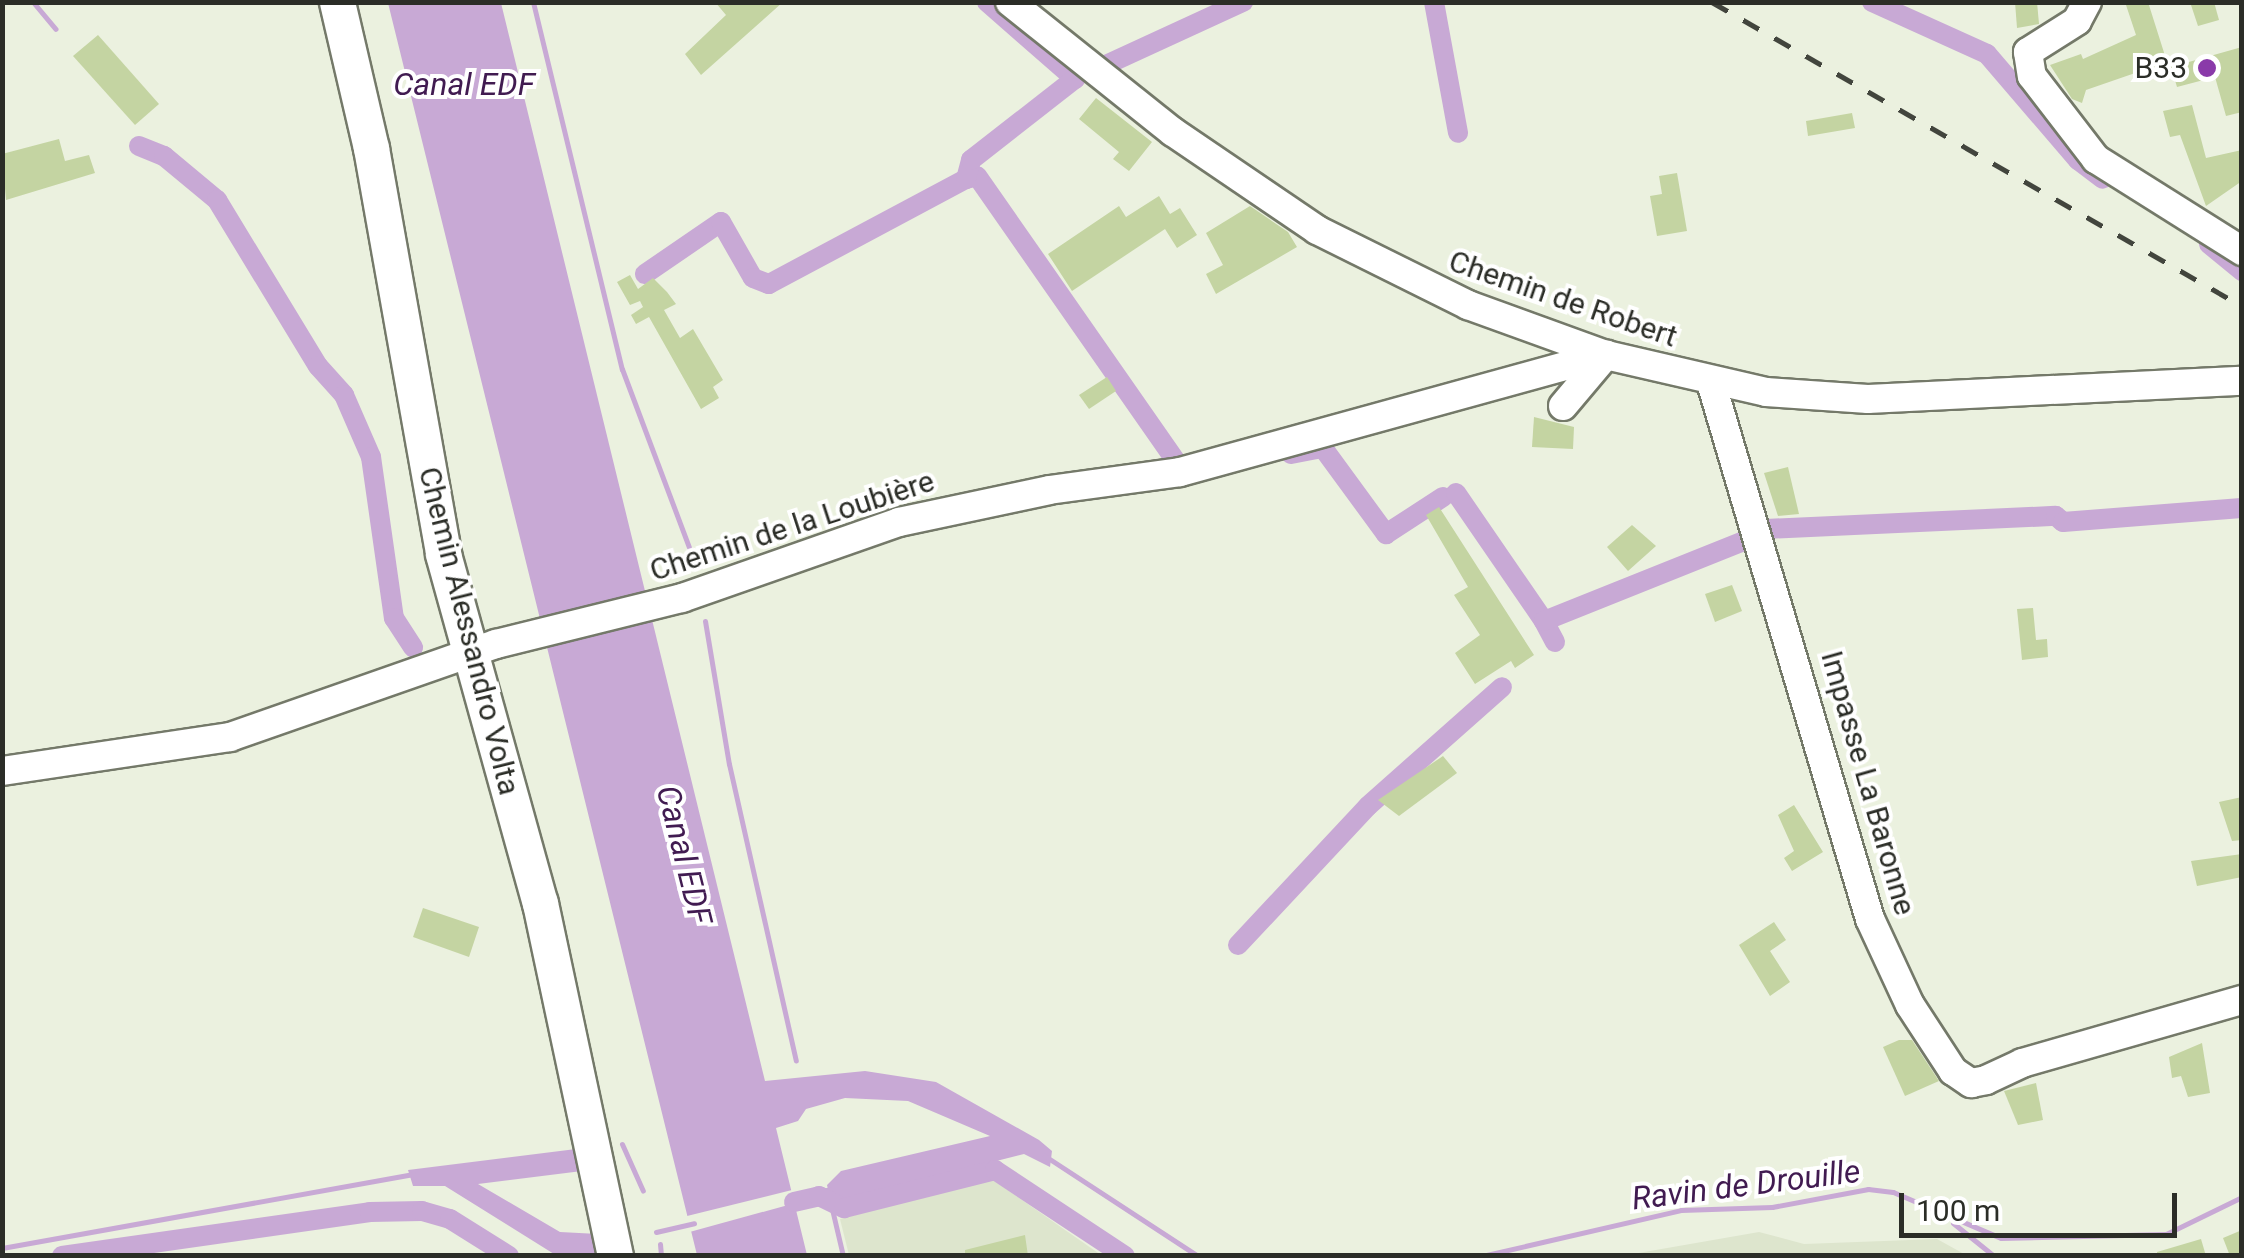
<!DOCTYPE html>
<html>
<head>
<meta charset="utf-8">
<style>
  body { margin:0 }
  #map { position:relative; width:2244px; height:1258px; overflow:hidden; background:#ebf1df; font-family:Roboto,sans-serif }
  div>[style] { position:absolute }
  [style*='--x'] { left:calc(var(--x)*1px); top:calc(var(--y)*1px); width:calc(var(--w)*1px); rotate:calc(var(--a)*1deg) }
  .built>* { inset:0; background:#dde5cd }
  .water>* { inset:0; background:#c8a9d5 }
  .pier>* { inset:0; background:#ebf1df }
  .stream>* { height:5px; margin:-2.5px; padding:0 2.5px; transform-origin:2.5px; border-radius:2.5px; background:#c8a9d5 }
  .canal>* { height:20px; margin:-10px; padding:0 10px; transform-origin:10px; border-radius:10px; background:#c8a9d5 }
  .building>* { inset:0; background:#c4d4a2 }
  .roads { filter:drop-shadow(2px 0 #747969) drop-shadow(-2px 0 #747969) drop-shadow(0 2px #747969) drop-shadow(0 -2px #747969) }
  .minor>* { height:28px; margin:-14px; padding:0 14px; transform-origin:14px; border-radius:14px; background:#fff }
  .major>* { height:35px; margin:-17.5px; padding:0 17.5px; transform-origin:17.5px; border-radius:17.5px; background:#fff }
  .rail>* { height:5px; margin-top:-2.5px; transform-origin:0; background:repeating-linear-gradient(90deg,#42453d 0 18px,transparent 0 36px) }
  .dots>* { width:28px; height:28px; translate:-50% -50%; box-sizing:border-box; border:5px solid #fff; border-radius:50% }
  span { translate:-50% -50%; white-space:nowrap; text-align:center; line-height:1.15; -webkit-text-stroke:8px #fff; paint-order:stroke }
  .poi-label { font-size:30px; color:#2b2d27 }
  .right { translate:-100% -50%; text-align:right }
  .street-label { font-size:30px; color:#2b2d27 }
  .water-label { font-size:32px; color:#411b51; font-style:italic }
  .frame { position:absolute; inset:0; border:5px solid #2b2d27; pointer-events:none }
  .scale { position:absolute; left:1899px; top:1193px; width:278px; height:45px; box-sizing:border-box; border:5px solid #2b2d27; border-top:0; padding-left:12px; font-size:30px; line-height:35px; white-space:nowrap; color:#2b2d27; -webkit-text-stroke:8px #fff; paint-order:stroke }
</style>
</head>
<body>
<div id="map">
  <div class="built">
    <div style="clip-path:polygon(992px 1179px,1101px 1255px,849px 1255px,840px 1219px)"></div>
    <div style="clip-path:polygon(1759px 1232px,1804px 1244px,1937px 1239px,1966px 1255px,1627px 1255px)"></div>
  </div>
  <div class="water">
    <div style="clip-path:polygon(388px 3px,501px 3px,765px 1081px,865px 1071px,936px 1082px,1039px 1140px,1052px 1151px,1050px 1167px,1024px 1154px,846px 1199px,829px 1194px,827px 1185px,841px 1171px,990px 1136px,908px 1101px,845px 1098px,806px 1109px,798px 1121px,776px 1128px,807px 1255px,697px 1255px)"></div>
    <div style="clip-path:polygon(576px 1149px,582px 1171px,478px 1184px,560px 1232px,598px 1234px,603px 1255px,554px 1254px,445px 1186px,413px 1186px,408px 1170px)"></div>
  </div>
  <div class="pier">
    <div style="clip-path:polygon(796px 1189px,799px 1202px,686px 1233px,683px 1217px)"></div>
  </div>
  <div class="stream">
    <div style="--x:33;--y:2;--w:35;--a:50"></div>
    <div style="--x:533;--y:2;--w:378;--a:76.4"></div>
    <div style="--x:622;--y:369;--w:190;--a:69.4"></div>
    <div style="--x:705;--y:621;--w:145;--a:80.5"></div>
    <div style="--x:729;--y:764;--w:304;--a:77.3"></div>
    <div style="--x:622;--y:1144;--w:51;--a:65.9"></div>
    <div style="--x:1045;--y:1156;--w:183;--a:33.2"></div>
    <div style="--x:787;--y:1200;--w:44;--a:-14.3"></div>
    <div style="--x:832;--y:1209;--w:48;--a:76.8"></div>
    <div style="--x:1953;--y:1223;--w:53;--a:38.8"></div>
    <div style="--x:656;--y:1232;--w:39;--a:-13"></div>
    <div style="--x:660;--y:1244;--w:12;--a:85"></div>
    <div style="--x:2;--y:1248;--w:418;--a:-10.2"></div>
    <div style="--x:1482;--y:1256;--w:204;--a:-13"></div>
    <div style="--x:1681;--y:1210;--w:91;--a:-1.9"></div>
    <div style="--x:1772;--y:1207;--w:98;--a:-10.6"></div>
    <div style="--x:1868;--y:1189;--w:25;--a:7"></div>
    <div style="--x:1893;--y:1192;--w:117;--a:23.1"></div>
    <div style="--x:2001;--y:1238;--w:165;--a:-1.4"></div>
    <div style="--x:2166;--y:1234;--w:85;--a:-26"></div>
  </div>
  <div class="canal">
    <div style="--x:987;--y:2;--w:117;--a:41.2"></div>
    <div style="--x:1434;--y:2;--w:133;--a:79.6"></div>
    <div style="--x:1872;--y:2;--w:126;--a:24.3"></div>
    <div style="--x:1987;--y:54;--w:140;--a:49.4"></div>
    <div style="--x:2078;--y:160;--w:31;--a:37"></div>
    <div style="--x:1097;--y:69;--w:161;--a:-24.7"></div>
    <div style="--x:139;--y:146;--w:27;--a:22"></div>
    <div style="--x:164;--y:156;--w:69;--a:39.7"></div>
    <div style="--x:217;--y:200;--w:194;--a:58.7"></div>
    <div style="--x:318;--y:366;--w:39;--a:48"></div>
    <div style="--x:344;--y:395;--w:68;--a:66.5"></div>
    <div style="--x:371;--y:457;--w:163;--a:81.9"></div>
    <div style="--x:394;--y:618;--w:35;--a:57"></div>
    <div style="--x:966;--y:179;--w:11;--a:-15"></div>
    <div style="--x:977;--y:176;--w:351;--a:55.1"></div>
    <div style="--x:2209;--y:244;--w:43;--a:39.3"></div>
    <div style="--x:645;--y:274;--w:92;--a:-34.4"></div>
    <div style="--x:721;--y:222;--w:64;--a:60.3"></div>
    <div style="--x:753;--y:278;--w:17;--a:21"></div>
    <div style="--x:769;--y:284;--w:223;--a:-28.1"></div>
    <div style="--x:966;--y:179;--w:20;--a:-75"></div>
    <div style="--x:971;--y:160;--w:133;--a:-38"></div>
    <div style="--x:1291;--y:454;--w:33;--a:-11"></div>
    <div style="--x:1323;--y:448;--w:107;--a:53.8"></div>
    <div style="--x:1386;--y:534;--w:68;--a:-33"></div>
    <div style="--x:1456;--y:493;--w:155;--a:55.5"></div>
    <div style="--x:1766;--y:529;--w:290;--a:-2.6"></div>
    <div style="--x:2056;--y:516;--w:9;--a:41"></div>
    <div style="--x:2063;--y:522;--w:179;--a:-4.5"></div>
    <div style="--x:1555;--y:642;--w:24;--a:-118"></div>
    <div style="--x:1544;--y:621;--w:228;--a:-21.8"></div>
    <div style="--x:1238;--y:945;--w:190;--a:-46.9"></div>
    <div style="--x:1368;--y:806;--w:179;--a:-41.6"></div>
    <div style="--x:794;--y:1202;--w:26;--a:-13"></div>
    <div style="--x:819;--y:1196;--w:28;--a:26"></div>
    <div style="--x:844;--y:1208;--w:156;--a:-14.1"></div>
    <div style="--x:995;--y:1170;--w:156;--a:33.5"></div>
    <div style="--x:62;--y:1256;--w:311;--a:-8.1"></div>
    <div style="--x:370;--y:1212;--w:52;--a:-1.1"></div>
    <div style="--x:422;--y:1211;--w:29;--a:16"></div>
    <div style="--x:450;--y:1219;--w:70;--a:32.1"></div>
  </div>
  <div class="building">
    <div style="clip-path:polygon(715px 2px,783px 2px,701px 75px,685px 54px,726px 15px)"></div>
    <div style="clip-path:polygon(2015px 2px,2037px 2px,2039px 24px,2017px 28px)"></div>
    <div style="clip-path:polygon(2125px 2px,2148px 2px,2167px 62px,2086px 90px,2082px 103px,2072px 99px,2050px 65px,2081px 54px,2083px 59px,2136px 35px)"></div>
    <div style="clip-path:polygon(2190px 2px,2214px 2px,2219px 20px,2198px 26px)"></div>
    <div style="clip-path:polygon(98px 35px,159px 104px,135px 125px,73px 56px)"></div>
    <div style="clip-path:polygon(2242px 47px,2242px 112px,2226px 116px,2215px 77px,2177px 87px,2171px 67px)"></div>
    <div style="clip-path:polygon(1096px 98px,1152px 142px,1129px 171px,1113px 159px,1119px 152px,1079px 119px)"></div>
    <div style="clip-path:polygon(2192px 105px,2206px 158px,2242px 150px,2242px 181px,2206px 206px,2180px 135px,2170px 137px,2163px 111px)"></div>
    <div style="clip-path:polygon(1852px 113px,1855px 128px,1808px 136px,1806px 121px)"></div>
    <div style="clip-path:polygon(59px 139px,65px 161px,89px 155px,95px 173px,6px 200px,2px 154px)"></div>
    <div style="clip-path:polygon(1677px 173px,1687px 231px,1657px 236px,1650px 196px,1662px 194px,1659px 176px)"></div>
    <div style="clip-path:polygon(1159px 196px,1170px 214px,1180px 208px,1197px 235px,1177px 248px,1165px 229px,1072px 291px,1048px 254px,1119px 206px,1126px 217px)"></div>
    <div style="clip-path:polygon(1250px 206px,1288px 232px,1297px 247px,1216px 294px,1206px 274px,1223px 265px,1206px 233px)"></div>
    <div style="clip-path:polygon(630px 275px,638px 289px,653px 278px,667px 292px,676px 304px,664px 310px,680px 338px,693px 329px,723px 380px,713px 387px,719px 398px,701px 409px,649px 317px,636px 324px,631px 315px,643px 307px,640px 301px,630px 305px,617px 282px)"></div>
    <div style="clip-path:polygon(1107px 377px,1116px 391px,1089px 409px,1079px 395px)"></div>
    <div style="clip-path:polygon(1534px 417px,1574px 427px,1573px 449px,1532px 447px)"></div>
    <div style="clip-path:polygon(1788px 467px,1799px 514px,1778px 516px,1764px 473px)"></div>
    <div style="clip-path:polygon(1439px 507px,1534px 655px,1515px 668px,1511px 661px,1475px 684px,1455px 653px,1480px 635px,1454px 595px,1468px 587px,1426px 515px)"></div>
    <div style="clip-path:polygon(1632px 525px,1656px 546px,1628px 571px,1607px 547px)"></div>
    <div style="clip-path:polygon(1732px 585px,1742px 611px,1715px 622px,1705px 594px)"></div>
    <div style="clip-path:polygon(2033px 608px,2036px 640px,2047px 639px,2048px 657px,2022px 660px,2017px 609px)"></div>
    <div style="clip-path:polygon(1443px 756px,1457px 773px,1399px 816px,1378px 800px)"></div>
    <div style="clip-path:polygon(2242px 797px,2242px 840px,2232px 841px,2219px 802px)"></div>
    <div style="clip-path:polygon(1794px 805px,1823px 852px,1792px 871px,1784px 858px,1794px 851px,1778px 815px)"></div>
    <div style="clip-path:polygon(2242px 854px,2242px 877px,2197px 886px,2191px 861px)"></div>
    <div style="clip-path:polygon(423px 908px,479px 927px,469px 957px,413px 937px)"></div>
    <div style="clip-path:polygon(1774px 922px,1786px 940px,1770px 951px,1790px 982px,1770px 996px,1739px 945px)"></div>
    <div style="clip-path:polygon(1899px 1040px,1912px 1040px,1939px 1081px,1905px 1096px,1883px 1047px)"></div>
    <div style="clip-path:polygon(2202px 1043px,2210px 1093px,2188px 1097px,2181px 1076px,2172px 1078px,2169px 1057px)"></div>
    <div style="clip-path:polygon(2036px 1083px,2043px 1120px,2018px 1125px,2004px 1091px)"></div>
    <div style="clip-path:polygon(2242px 1230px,2242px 1256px,2230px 1256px,2223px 1238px)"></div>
    <div style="clip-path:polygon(1025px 1235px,1028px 1256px,965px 1256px,965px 1250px)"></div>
    <div style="clip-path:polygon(2201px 1239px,2206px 1256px,2157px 1256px,2157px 1252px)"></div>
  </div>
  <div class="roads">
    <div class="minor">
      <div style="--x:1010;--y:2;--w:208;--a:38.6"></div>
      <div style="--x:1173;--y:132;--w:174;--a:34.2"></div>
      <div style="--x:1317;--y:230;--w:169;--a:26.4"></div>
      <div style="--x:1468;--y:305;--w:147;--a:19.9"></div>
      <div style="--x:1606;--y:355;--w:164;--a:13"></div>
      <div style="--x:1766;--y:392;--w:102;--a:3.9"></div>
      <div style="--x:1868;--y:399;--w:374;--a:-2.8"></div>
      <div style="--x:2087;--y:2;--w:21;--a:118"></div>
      <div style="--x:2077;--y:21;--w:58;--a:147.7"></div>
      <div style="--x:2028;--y:52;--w:24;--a:81"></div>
      <div style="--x:2032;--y:76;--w:105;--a:52.4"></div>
      <div style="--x:2096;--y:159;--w:173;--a:32.2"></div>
      <div style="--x:1711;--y:382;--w:560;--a:73.51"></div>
      <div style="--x:1870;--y:919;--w:95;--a:65.1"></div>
      <div style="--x:1910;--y:1005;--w:79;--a:56.9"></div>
      <div style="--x:1953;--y:1071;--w:22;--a:34"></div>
      <div style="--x:1971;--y:1083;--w:15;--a:-11"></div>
      <div style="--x:1986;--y:1080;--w:40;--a:-25"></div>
      <div style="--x:2022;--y:1063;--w:229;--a:-16"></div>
      <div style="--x:1563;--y:406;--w:67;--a:-49.9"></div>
      <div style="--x:2;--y:771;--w:231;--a:-8.5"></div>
      <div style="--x:230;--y:737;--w:282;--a:-19.3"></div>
      <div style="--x:496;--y:644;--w:192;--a:-13.9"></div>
      <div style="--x:682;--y:598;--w:230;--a:-19.3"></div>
      <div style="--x:899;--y:522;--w:153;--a:-12"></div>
      <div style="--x:1049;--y:490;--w:132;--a:-7.8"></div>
      <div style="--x:1180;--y:472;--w:442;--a:-15.4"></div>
    </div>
    <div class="major">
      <div style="--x:337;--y:2;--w:150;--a:76.9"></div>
      <div style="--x:371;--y:148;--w:412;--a:79.9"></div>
      <div style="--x:443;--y:554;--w:362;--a:74.5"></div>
      <div style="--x:540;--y:903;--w:361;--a:78"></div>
    </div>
  </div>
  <div class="rail">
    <div style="--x:1712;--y:2;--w:611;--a:29.84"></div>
  </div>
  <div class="dots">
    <div style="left:2207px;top:68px;background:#8a3aa9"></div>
  </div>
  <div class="poi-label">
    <span class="right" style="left:2187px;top:68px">B33</span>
  </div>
  <div class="street-label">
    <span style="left:1563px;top:299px;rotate:19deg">Chemin de Robert</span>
    <span style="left:792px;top:526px;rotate:-18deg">Chemin de la Loubière</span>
    <span style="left:469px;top:631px;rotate:76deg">Chemin Alessandro Volta</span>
    <span style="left:1868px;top:783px;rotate:74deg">Impasse La Baronne</span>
  </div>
  <div class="water-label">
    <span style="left:464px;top:84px">Canal EDF</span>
    <span style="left:684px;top:855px;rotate:76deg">Canal EDF</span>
    <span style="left:1746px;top:1185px;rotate:-7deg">Ravin de Drouille</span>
  </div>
  <div class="frame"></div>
  <div class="scale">100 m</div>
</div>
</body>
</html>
